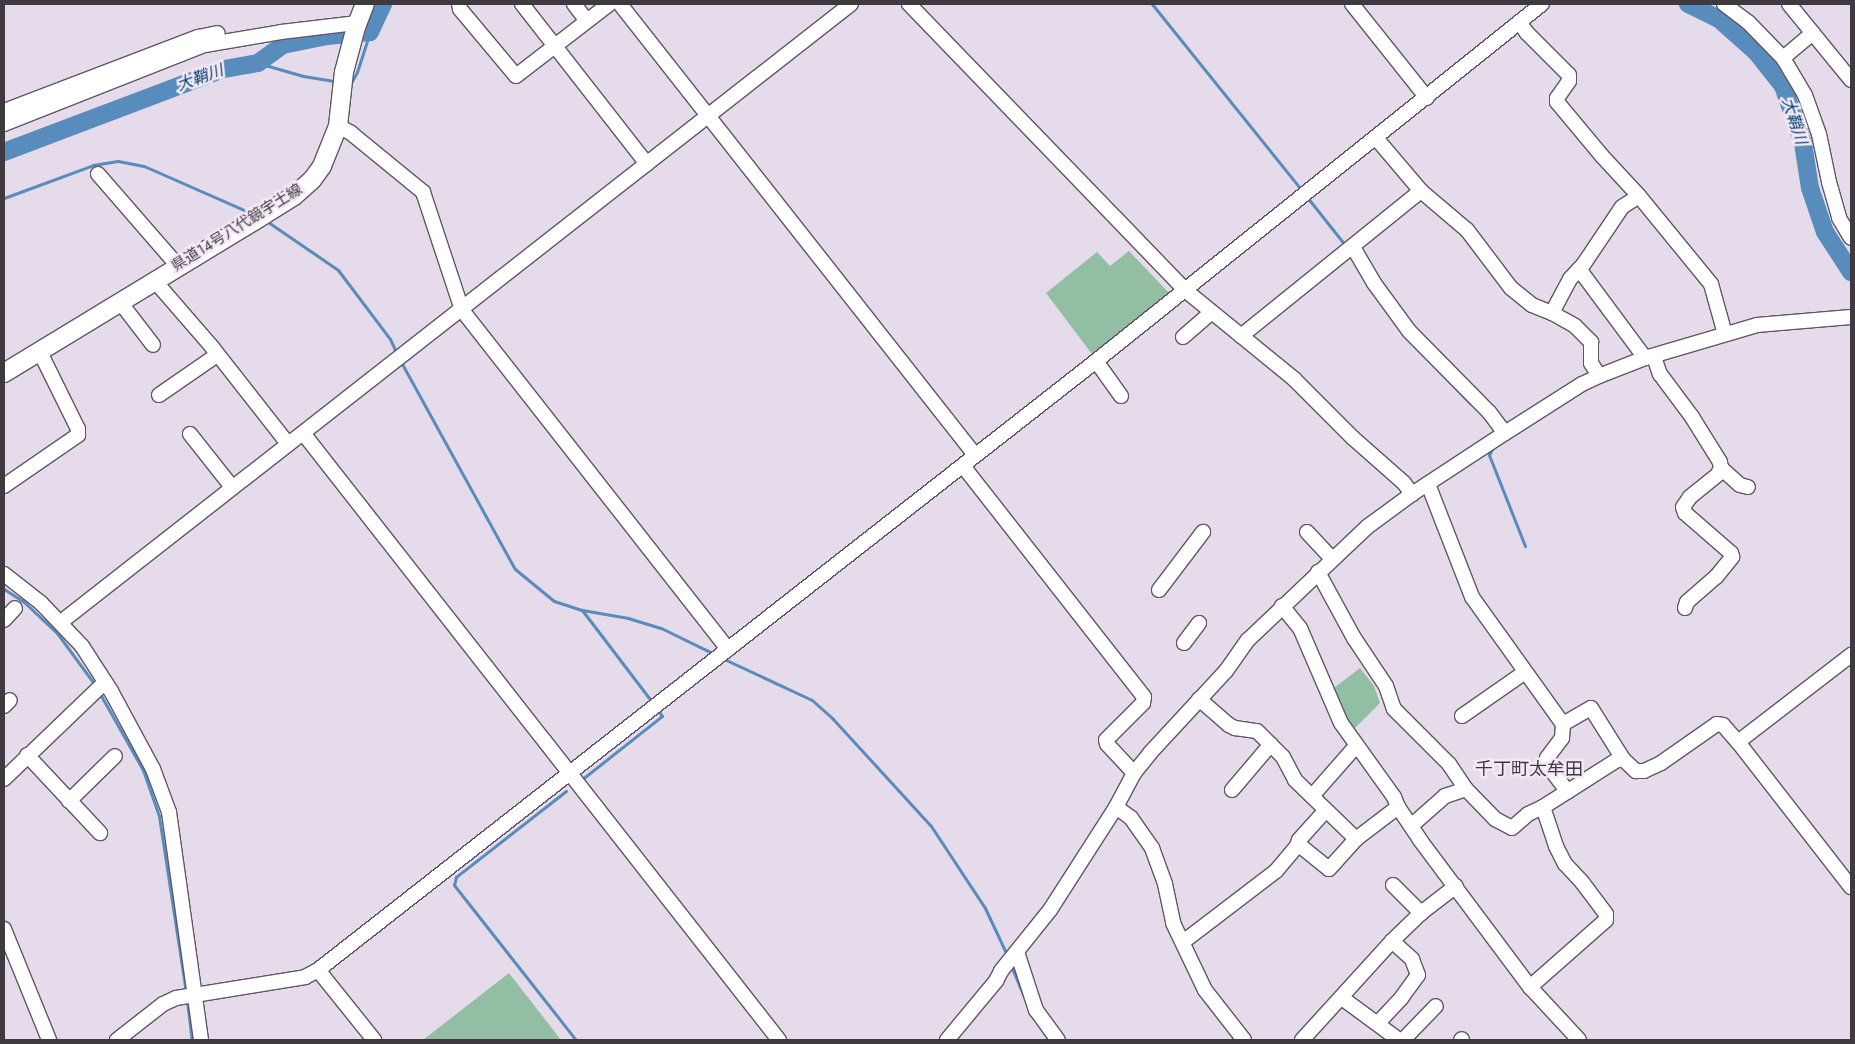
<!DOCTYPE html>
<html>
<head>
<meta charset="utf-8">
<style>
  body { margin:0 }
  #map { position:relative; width:1855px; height:1044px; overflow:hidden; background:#e6dbea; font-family:Jost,"Noto Sans JP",sans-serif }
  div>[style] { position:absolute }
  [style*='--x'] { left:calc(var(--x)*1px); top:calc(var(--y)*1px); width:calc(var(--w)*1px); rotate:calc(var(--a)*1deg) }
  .green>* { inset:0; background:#92bea3 }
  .stream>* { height:3px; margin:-1.5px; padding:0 1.5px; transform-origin:1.5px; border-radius:1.5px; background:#578cbd }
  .river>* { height:18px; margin:-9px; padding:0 9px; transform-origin:9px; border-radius:9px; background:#578cbd }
  .roads { filter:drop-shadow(1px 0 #615764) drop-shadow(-1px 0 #615764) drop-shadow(0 1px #615764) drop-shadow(0 -1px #615764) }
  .minor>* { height:14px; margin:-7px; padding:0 7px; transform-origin:7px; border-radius:7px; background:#fff }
  .major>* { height:18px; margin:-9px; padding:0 9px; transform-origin:9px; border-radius:9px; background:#fff }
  span { translate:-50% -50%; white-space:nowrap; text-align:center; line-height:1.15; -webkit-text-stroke:5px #f4e8f7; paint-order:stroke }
  .street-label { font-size:15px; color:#3f3a40 }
  .water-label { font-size:16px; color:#004170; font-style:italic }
  .quarter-label { font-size:18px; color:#3f3a40 }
  .frame { position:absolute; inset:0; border:5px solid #3f3a40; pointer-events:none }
</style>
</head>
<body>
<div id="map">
  <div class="green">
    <div style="clip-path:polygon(1129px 251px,1169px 293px,1092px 354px,1046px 293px,1097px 252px,1110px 266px)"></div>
    <div style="clip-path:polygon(1360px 668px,1374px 686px,1380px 703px,1350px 733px,1330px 691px)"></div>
    <div style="clip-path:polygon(509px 973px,561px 1040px,423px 1040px)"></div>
  </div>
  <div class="stream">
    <div style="--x:1152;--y:4;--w:241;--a:51.2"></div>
    <div style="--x:258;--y:63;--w:47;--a:16.1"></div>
    <div style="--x:303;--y:76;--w:33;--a:9"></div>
    <div style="--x:350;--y:81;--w:2;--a:0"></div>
    <div style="--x:352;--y:81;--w:10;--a:-61"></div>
    <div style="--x:357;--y:72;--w:42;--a:-72"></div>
    <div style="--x:1307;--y:197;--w:61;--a:51.6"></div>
    <div style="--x:4;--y:198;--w:95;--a:-20.3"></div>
    <div style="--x:93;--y:165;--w:25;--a:-9"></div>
    <div style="--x:118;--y:161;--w:26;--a:11"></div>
    <div style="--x:144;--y:166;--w:117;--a:23.7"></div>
    <div style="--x:268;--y:222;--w:85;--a:34.4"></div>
    <div style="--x:338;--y:270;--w:86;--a:53"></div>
    <div style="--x:390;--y:339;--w:17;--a:65"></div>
    <div style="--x:401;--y:362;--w:236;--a:61.2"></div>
    <div style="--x:515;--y:569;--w:50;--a:39.4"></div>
    <div style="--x:554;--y:601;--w:29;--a:18"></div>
    <div style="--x:582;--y:610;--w:47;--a:9.9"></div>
    <div style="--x:628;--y:618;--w:34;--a:17"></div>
    <div style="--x:661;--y:628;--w:59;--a:26.1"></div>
    <div style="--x:1439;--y:371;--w:46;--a:45.9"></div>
    <div style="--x:1492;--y:449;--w:7;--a:117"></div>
    <div style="--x:1489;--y:455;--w:98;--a:68.4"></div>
    <div style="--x:4;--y:589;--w:24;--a:33"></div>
    <div style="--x:24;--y:602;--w:45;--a:43.2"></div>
    <div style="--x:57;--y:633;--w:64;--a:53.8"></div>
    <div style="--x:582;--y:610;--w:116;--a:52.7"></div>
    <div style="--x:724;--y:659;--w:97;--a:25"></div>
    <div style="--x:812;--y:700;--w:28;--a:42"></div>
    <div style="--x:833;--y:719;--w:145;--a:47.5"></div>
    <div style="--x:931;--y:826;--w:98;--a:56.6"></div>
    <div style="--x:985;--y:908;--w:52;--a:64.9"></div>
    <div style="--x:99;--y:692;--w:90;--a:60.6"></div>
    <div style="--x:143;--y:770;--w:49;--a:70.8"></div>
    <div style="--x:159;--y:816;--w:178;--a:81.3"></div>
    <div style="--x:581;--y:780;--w:103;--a:-38.3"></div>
    <div style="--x:662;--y:716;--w:9;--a:-126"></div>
    <div style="--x:566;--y:791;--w:140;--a:142"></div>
    <div style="--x:456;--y:877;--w:8;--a:104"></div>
    <div style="--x:454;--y:885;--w:197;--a:51.8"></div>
    <div style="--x:1011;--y:966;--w:51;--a:66.9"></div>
    <div style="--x:187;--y:1001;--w:39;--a:83"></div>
    <div style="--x:1044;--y:1033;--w:9;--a:54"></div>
  </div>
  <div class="river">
    <div style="--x:1688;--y:4;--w:34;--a:26"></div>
    <div style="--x:1719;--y:19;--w:50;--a:41.7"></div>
    <div style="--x:1756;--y:52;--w:43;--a:51.5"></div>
    <div style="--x:1783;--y:86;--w:60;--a:70.7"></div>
    <div style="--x:1803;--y:143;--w:46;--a:81.2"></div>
    <div style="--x:1810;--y:188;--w:46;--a:71.2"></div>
    <div style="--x:1825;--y:232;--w:48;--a:57"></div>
    <div style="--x:4;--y:152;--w:235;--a:-20.7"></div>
    <div style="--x:224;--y:69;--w:35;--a:-10"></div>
    <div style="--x:258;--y:63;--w:31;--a:-36"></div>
    <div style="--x:283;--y:45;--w:45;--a:-11.6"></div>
    <div style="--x:327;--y:36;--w:43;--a:-5.3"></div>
    <div style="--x:370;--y:32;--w:31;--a:-65"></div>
  </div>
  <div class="roads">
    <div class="minor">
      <div style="--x:459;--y:4;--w:5;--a:79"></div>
      <div style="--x:460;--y:9;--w:87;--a:50.1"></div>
      <div style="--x:516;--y:76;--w:118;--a:-37.7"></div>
      <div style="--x:522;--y:4;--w:203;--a:52"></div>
      <div style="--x:574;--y:4;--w:21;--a:53"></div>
      <div style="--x:620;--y:4;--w:574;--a:51.79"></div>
      <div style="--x:909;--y:4;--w:397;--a:46"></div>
      <div style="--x:1185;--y:290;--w:141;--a:39.2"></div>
      <div style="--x:1294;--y:379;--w:83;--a:45"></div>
      <div style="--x:1353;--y:438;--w:68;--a:41.4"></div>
      <div style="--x:1404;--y:483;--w:14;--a:54"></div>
      <div style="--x:1352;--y:4;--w:120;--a:51.4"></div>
      <div style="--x:1724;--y:4;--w:30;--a:37"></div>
      <div style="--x:1748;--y:22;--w:50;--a:45.8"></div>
      <div style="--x:1783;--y:58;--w:43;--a:59.3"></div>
      <div style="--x:1805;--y:95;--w:41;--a:70.3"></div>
      <div style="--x:1819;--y:134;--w:49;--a:78.2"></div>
      <div style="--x:1829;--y:182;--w:37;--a:74"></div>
      <div style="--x:1839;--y:218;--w:23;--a:59"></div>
      <div style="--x:1789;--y:4;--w:98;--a:50.8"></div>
      <div style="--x:1519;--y:22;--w:14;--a:54"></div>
      <div style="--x:1527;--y:33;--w:59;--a:45"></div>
      <div style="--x:1569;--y:75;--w:6;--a:90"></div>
      <div style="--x:1569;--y:81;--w:21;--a:125"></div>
      <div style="--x:1557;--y:98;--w:4;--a:90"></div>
      <div style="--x:1557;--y:102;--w:70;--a:50.2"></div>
      <div style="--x:1602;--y:156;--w:54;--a:47.2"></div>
      <div style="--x:1639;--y:196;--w:20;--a:147"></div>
      <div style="--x:1622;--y:207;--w:70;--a:123.9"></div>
      <div style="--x:1583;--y:265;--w:19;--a:133"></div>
      <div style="--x:1570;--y:279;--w:38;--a:118"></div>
      <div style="--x:1783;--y:58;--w:39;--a:-40"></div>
      <div style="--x:4;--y:111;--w:208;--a:-20.9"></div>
      <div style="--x:198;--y:37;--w:20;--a:-11"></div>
      <div style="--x:4;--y:124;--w:216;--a:-21.5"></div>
      <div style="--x:205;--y:45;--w:77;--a:-9.7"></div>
      <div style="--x:281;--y:32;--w:77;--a:-6.8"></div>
      <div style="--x:338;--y:126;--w:15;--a:28"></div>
      <div style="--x:351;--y:133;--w:93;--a:39.3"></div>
      <div style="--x:423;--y:192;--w:124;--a:71.7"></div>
      <div style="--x:462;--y:310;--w:431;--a:51.9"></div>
      <div style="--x:1376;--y:138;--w:70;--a:49.7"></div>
      <div style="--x:1421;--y:191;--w:60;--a:40.3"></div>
      <div style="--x:1467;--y:230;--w:73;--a:52.8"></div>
      <div style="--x:1511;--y:288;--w:27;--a:39"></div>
      <div style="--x:1532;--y:305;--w:22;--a:22"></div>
      <div style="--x:1552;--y:313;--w:26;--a:29"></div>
      <div style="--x:1575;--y:326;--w:23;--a:45"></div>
      <div style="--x:1591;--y:342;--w:21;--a:90"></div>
      <div style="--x:1591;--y:363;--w:15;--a:58"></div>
      <div style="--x:98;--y:174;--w:122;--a:49"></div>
      <div style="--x:1639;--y:196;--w:114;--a:50.7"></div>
      <div style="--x:1711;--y:284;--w:52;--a:74.4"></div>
      <div style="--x:1353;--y:247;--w:42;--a:59.7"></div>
      <div style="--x:1374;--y:283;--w:59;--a:53.9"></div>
      <div style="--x:1409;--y:331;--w:114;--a:45.4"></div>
      <div style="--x:1489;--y:412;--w:26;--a:53"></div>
      <div style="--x:1579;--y:269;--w:111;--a:53.4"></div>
      <div style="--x:154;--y:280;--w:89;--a:49.1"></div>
      <div style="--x:212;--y:347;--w:123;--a:51.9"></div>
      <div style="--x:120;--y:302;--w:54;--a:52.5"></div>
      <div style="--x:1241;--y:336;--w:231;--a:-38.9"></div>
      <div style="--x:1183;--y:337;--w:37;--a:-41"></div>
      <div style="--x:1654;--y:357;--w:18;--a:71"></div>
      <div style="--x:1660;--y:374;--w:54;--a:53.3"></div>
      <div style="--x:1692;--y:417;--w:53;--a:58.1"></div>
      <div style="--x:1720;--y:462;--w:6;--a:81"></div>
      <div style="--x:1721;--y:468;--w:25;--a:42"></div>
      <div style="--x:1740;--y:485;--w:8;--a:14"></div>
      <div style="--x:1096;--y:361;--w:43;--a:54.5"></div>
      <div style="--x:159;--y:395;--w:70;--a:-34.6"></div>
      <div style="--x:303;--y:433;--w:771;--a:51.9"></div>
      <div style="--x:190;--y:434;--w:68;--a:51.6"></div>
      <div style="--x:963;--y:466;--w:293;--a:51.9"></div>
      <div style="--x:1144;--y:697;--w:6;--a:99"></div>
      <div style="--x:1143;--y:703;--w:52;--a:135"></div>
      <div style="--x:1106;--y:740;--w:4;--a:76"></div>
      <div style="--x:1107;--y:744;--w:40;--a:47"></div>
      <div style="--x:1428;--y:484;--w:121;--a:68.7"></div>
      <div style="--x:1472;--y:597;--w:156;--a:54.4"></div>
      <div style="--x:1563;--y:724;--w:14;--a:94"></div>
      <div style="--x:1562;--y:738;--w:25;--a:127"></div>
      <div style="--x:1547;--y:758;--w:5;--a:101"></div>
      <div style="--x:1546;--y:763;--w:36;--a:53"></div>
      <div style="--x:4;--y:486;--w:90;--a:-34.6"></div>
      <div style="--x:78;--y:435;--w:6;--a:-90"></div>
      <div style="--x:78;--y:429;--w:88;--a:-116.3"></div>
      <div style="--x:1307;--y:532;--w:35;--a:47"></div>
      <div style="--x:1318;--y:572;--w:75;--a:61.4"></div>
      <div style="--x:1354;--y:638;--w:58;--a:56.3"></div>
      <div style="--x:1386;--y:686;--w:24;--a:71"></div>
      <div style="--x:1394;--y:709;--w:78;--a:45"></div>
      <div style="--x:1449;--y:764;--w:30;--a:56"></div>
      <div style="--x:1466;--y:789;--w:42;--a:46"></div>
      <div style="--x:1495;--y:819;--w:19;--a:28"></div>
      <div style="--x:1512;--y:828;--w:21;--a:-41"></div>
      <div style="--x:1528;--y:814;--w:17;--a:-25"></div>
      <div style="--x:4;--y:574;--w:47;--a:38.1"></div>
      <div style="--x:41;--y:603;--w:59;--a:46.4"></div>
      <div style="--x:82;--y:646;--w:54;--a:57.2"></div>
      <div style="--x:111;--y:691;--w:89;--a:61.7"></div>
      <div style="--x:153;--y:769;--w:46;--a:69.6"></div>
      <div style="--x:169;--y:812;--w:230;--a:82"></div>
      <div style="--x:1159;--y:590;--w:73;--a:-52.8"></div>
      <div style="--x:1282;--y:606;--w:28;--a:51"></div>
      <div style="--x:1300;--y:628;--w:103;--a:66.7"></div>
      <div style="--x:1341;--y:723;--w:91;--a:54.4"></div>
      <div style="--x:1394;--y:797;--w:11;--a:68"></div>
      <div style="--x:1398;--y:807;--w:40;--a:56"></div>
      <div style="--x:1420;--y:840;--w:184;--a:53.2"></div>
      <div style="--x:1530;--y:987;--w:72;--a:47.2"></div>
      <div style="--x:1685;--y:608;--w:6;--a:-72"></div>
      <div style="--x:1687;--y:602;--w:38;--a:-41"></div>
      <div style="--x:1716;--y:577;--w:26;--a:-51"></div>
      <div style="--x:1732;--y:557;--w:4;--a:-104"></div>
      <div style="--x:1731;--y:553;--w:61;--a:-139"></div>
      <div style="--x:1685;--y:513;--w:6;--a:-108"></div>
      <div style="--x:1683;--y:507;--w:12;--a:-55"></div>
      <div style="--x:1690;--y:497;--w:36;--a:-39"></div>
      <div style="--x:1718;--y:474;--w:7;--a:-63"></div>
      <div style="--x:4;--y:620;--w:16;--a:-47"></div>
      <div style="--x:61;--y:622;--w:1003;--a:-38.04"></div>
      <div style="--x:1184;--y:643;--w:25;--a:-53"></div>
      <div style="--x:1199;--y:699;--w:40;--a:41"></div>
      <div style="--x:1229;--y:725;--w:7;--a:27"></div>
      <div style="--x:1235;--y:728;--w:22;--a:8"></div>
      <div style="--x:1257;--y:731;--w:37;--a:45"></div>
      <div style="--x:1283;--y:757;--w:26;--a:62"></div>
      <div style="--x:1295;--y:780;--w:85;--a:44"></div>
      <div style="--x:4;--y:706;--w:8;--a:-45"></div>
      <div style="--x:1462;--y:716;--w:77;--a:-34.9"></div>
      <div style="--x:1563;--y:724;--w:32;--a:-30"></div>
      <div style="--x:1591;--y:708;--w:60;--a:57.9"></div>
      <div style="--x:1738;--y:742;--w:143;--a:-37.6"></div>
      <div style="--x:27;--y:755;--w:107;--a:46.9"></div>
      <div style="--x:4;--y:779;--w:139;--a:-43.8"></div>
      <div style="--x:1232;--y:790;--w:60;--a:-49.7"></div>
      <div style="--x:1313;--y:795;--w:65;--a:-48.7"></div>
      <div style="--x:69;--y:801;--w:64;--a:-44.4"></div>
      <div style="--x:1116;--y:807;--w:19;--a:36"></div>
      <div style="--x:1131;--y:818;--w:37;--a:55"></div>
      <div style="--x:1152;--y:848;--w:38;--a:70"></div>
      <div style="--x:1165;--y:884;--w:40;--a:78"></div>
      <div style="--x:1173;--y:923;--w:74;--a:64.5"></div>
      <div style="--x:1205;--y:990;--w:63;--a:52"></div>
      <div style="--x:1411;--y:826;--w:45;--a:-41.4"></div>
      <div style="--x:1445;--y:796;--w:22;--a:-18"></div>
      <div style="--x:1297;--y:846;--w:6;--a:18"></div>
      <div style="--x:1303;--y:848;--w:33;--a:39"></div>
      <div style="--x:1329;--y:869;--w:40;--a:-48"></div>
      <div style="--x:1356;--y:839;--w:53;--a:-37.3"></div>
      <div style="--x:1393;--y:885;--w:40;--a:45"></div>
      <div style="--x:4;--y:929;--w:120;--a:67.9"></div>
      <div style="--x:1183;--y:942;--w:117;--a:-37.4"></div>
      <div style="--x:1276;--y:871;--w:33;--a:-50"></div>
      <div style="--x:1297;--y:846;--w:6;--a:-72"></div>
      <div style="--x:1299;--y:840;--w:40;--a:-48"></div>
      <div style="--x:1017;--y:952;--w:61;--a:71.9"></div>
      <div style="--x:1036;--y:1010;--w:37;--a:54"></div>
      <div style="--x:318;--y:970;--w:90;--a:51.3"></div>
      <div style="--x:1530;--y:987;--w:101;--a:-41.4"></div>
      <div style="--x:1606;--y:920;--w:6;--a:-90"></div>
      <div style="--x:1606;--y:914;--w:40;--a:-127"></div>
      <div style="--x:1582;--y:882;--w:25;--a:-133"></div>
      <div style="--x:1565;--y:864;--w:20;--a:-117"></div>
      <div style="--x:1556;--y:846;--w:41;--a:-108.4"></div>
      <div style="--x:1543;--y:807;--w:88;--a:-32.4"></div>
      <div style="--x:1617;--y:760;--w:6;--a:-9"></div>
      <div style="--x:1623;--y:759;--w:18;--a:43"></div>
      <div style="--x:1636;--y:771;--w:8;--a:0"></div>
      <div style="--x:1644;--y:771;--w:19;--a:-25"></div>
      <div style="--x:1661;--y:763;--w:68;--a:-34.9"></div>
      <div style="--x:1717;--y:724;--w:6;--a:9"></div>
      <div style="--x:1723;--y:725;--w:23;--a:49"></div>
      <div style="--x:1738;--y:742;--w:184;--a:52.1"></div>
      <div style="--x:1342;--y:998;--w:71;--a:36.4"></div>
      <div style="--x:1378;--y:1023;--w:35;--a:-47"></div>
      <div style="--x:1402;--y:997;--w:27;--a:-54"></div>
      <div style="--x:1418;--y:975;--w:17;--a:-111"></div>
      <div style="--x:1412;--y:959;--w:27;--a:-138"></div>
      <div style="--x:117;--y:1040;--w:58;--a:-38"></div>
      <div style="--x:163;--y:1004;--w:14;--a:-25"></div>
      <div style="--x:176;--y:998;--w:131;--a:-9.2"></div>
      <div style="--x:305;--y:977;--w:15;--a:-28"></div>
      <div style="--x:318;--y:970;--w:988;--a:-38.05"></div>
      <div style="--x:1096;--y:361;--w:571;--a:-38.68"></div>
      <div style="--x:947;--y:1040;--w:77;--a:-50.3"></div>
      <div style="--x:996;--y:981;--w:11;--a:-63"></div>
      <div style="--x:1001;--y:971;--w:78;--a:-51.2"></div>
      <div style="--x:1050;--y:910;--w:122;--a:-57.3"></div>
      <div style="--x:1116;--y:807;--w:38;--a:-62"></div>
      <div style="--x:1134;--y:773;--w:26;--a:-51"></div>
      <div style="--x:1150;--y:753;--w:112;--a:-47.2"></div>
      <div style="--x:1226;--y:671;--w:38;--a:-55"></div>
      <div style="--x:1248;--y:640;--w:164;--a:-43.5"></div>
      <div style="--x:1367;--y:527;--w:56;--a:-36.3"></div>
      <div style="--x:1412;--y:494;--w:111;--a:-33.3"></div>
      <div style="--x:1505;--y:433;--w:91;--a:-32.5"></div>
      <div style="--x:1582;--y:384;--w:19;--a:-25"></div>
      <div style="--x:1599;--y:376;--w:49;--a:-21.4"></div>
      <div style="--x:1645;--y:358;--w:117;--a:-16.4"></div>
      <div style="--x:1757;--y:325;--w:94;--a:-4.9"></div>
      <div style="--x:1302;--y:1040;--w:134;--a:-47.7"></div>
      <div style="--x:1392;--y:941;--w:40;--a:-44"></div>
      <div style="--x:1421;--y:913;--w:44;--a:-37.6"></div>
      <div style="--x:1403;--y:1040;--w:47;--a:-45.9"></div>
      <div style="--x:1461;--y:1040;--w:1;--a:-45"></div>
    </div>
    <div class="major">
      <div style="--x:4;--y:373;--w:293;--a:-31.3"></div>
      <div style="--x:254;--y:221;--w:47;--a:-32"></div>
      <div style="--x:294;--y:196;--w:24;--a:-42"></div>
      <div style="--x:312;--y:180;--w:17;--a:-54"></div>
      <div style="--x:322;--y:166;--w:43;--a:-68.2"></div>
      <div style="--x:338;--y:126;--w:54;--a:-83.7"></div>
      <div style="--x:344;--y:72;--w:47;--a:-75.1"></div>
      <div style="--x:356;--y:27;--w:25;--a:-69"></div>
    </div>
  </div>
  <div class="street-label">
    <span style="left:237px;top:228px;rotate:-32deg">県道14号八代鏡宇土線</span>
  </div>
  <div class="water-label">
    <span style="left:200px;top:78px;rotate:-20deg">大鞘川</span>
    <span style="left:1794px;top:121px;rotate:72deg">大鞘川</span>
  </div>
  <div class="quarter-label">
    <span style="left:1529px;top:769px">千丁町太牟田</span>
  </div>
  <div class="frame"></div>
</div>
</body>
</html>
